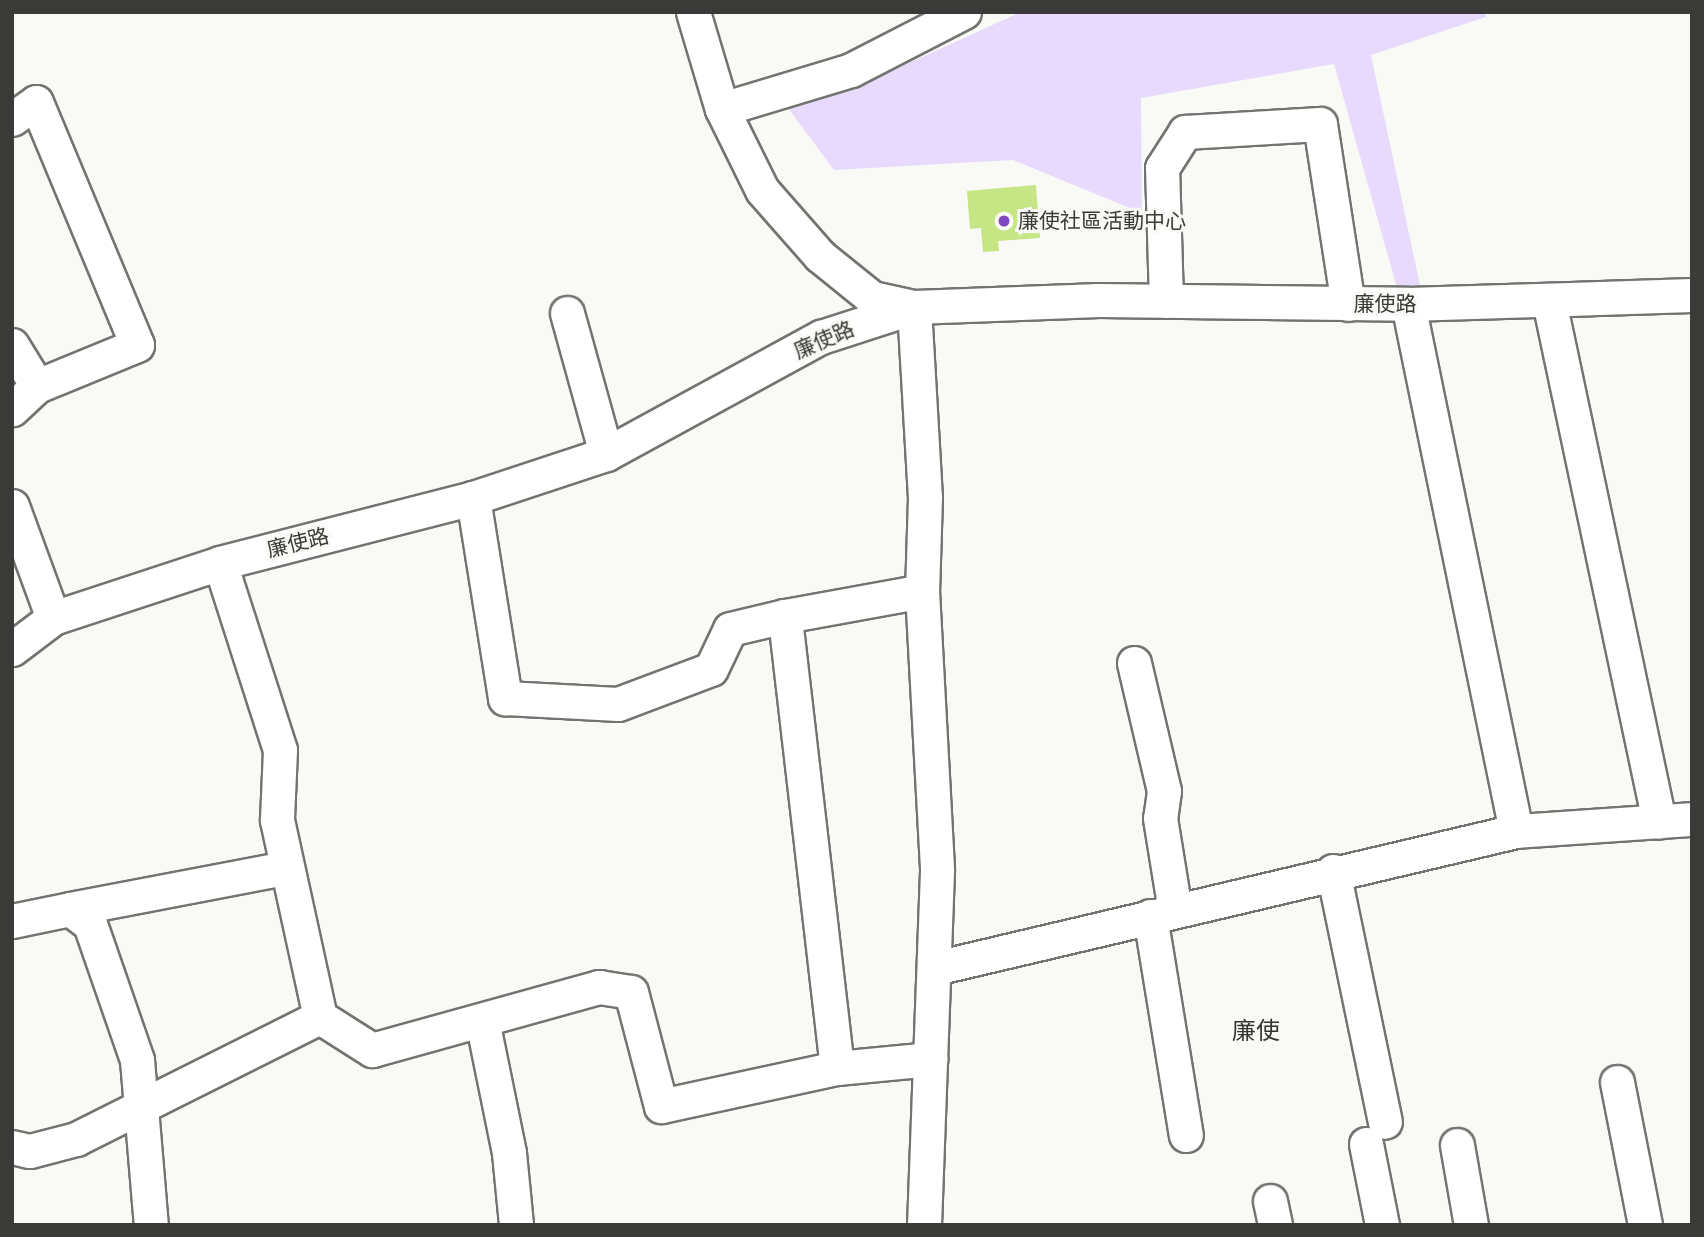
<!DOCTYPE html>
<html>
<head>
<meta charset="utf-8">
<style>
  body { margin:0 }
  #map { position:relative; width:1704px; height:1237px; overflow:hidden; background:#f9faf6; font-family:"Source Sans 3","Noto Sans TC",sans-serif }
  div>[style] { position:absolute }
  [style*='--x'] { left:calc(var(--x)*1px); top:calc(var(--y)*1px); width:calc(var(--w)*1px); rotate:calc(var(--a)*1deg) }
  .green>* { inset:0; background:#e7dafd }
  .building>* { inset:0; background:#c6e584 }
  .roads { filter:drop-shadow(2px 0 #727470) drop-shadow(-2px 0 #727470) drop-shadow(0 2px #727470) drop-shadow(0 -2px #727470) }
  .minor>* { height:33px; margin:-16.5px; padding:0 16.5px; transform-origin:16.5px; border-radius:16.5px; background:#fff }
  .dots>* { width:19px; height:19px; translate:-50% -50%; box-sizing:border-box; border:4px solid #f9faf6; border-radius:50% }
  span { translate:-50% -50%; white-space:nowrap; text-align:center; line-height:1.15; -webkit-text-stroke:6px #f9faf6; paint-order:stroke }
  .poi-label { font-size:21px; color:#3a3a38 }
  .left { translate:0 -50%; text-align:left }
  .street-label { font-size:21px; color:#3a3a38 }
  .quarter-label { font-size:24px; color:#333431 }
  .frame { position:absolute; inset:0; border:14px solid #3a3a38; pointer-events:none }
</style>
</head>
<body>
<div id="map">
  <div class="green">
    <div style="clip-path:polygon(1021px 12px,1485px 12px,1486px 17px,1371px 55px,1421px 290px,1399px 295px,1334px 64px,1141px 98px,1142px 213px,1013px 160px,834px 170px,788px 108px,885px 74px)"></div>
  </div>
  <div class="building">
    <div style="clip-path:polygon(1036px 185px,1040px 238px,998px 241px,999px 251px,983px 252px,981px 228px,970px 229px,967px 191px)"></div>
  </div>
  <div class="roads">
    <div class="minor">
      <div style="--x:693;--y:12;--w:101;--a:73.4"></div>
      <div style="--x:722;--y:109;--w:90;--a:63.7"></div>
      <div style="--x:762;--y:190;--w:88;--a:48.7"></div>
      <div style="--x:820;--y:256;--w:67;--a:38.9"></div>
      <div style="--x:872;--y:298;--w:43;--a:12.1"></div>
      <div style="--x:914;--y:307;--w:190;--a:86.7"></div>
      <div style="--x:925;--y:497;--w:94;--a:91.8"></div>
      <div style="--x:922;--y:591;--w:280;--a:86.9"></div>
      <div style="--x:937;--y:871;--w:354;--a:92.1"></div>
      <div style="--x:722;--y:109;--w:135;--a:-16.8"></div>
      <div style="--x:851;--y:70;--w:127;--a:-27.2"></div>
      <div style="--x:12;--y:119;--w:29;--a:-35"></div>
      <div style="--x:36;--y:102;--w:263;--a:67.4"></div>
      <div style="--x:137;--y:345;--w:108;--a:157.7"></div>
      <div style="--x:37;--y:386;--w:34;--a:137"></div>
      <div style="--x:1166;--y:301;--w:133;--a:-91.7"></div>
      <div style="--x:1162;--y:168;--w:43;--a:-57.4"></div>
      <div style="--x:1185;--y:132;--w:135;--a:-3.4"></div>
      <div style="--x:1320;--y:124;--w:182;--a:81.2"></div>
      <div style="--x:1549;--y:301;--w:532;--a:78.06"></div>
      <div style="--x:1408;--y:304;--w:538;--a:78.42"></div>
      <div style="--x:567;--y:313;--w:146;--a:74.5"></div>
      <div style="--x:12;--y:345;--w:48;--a:58.6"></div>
      <div style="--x:473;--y:498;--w:203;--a:80.9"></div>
      <div style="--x:505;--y:698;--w:113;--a:3"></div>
      <div style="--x:618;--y:704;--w:99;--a:-20.6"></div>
      <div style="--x:711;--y:669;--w:44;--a:-64.6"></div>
      <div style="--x:730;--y:629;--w:57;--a:-13.3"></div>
      <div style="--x:12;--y:506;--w:119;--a:69.9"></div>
      <div style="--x:220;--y:563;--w:196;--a:72.2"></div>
      <div style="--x:280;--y:750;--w:70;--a:92.5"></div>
      <div style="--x:277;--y:820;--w:202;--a:77.7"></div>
      <div style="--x:320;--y:1017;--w:62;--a:32.4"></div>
      <div style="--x:372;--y:1050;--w:236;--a:-15.5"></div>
      <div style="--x:599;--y:987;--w:32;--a:9"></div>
      <div style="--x:631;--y:992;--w:118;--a:75.3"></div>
      <div style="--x:661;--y:1106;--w:180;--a:-12.2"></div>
      <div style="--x:837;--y:1068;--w:94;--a:-5.5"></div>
      <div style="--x:12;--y:649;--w:51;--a:-37.1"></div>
      <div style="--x:53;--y:618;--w:176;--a:-18.2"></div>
      <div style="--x:220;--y:563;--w:261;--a:-14.4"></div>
      <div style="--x:473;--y:498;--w:140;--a:-18.3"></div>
      <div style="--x:606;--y:454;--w:245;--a:-28.6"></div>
      <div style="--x:821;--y:337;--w:98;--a:-17.9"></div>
      <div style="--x:914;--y:307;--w:185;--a:-2.2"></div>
      <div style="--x:1099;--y:300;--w:309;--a:0.7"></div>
      <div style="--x:1408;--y:304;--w:284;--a:-1.8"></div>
      <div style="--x:1134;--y:663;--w:131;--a:76.8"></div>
      <div style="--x:1164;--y:791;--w:27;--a:98"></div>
      <div style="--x:1160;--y:818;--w:94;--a:80.8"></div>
      <div style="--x:1333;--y:871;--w:256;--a:78.3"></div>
      <div style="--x:70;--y:909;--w:218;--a:-10.8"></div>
      <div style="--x:1150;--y:916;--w:222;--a:80.7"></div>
      <div style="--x:12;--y:921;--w:59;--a:-11.7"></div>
      <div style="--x:70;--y:909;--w:25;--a:37"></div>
      <div style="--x:90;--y:924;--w:144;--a:70.9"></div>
      <div style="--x:137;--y:1060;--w:166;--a:85.2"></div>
      <div style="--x:935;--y:968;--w:597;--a:-13.27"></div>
      <div style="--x:1516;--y:831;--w:176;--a:-3.9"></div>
      <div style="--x:482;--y:1020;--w:136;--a:78.5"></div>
      <div style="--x:509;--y:1153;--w:72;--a:84.4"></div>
      <div style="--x:837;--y:1068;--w:455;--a:-96.6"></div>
      <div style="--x:785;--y:616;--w:139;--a:-10.3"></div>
      <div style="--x:1617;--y:1082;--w:146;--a:78.9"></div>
      <div style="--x:1366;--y:1144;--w:83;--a:78.8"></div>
      <div style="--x:1457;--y:1145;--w:81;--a:80.1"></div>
      <div style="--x:12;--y:1147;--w:18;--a:13"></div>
      <div style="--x:30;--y:1151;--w:48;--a:-14.6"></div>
      <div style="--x:76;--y:1139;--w:273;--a:-26.6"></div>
      <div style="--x:1270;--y:1201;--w:25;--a:78"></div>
    </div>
  </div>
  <div class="dots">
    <div style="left:1004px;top:221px;background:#8148be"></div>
  </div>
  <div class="poi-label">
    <span class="left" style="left:1018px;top:221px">廉使社區活動中心</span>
  </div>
  <div class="street-label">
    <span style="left:1385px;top:304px">廉使路</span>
    <span style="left:824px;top:340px;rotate:-23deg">廉使路</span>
    <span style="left:298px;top:543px;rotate:-14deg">廉使路</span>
  </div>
  <div class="quarter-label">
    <span style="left:1256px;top:1032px">廉使</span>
  </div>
  <div class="frame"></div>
</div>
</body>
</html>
